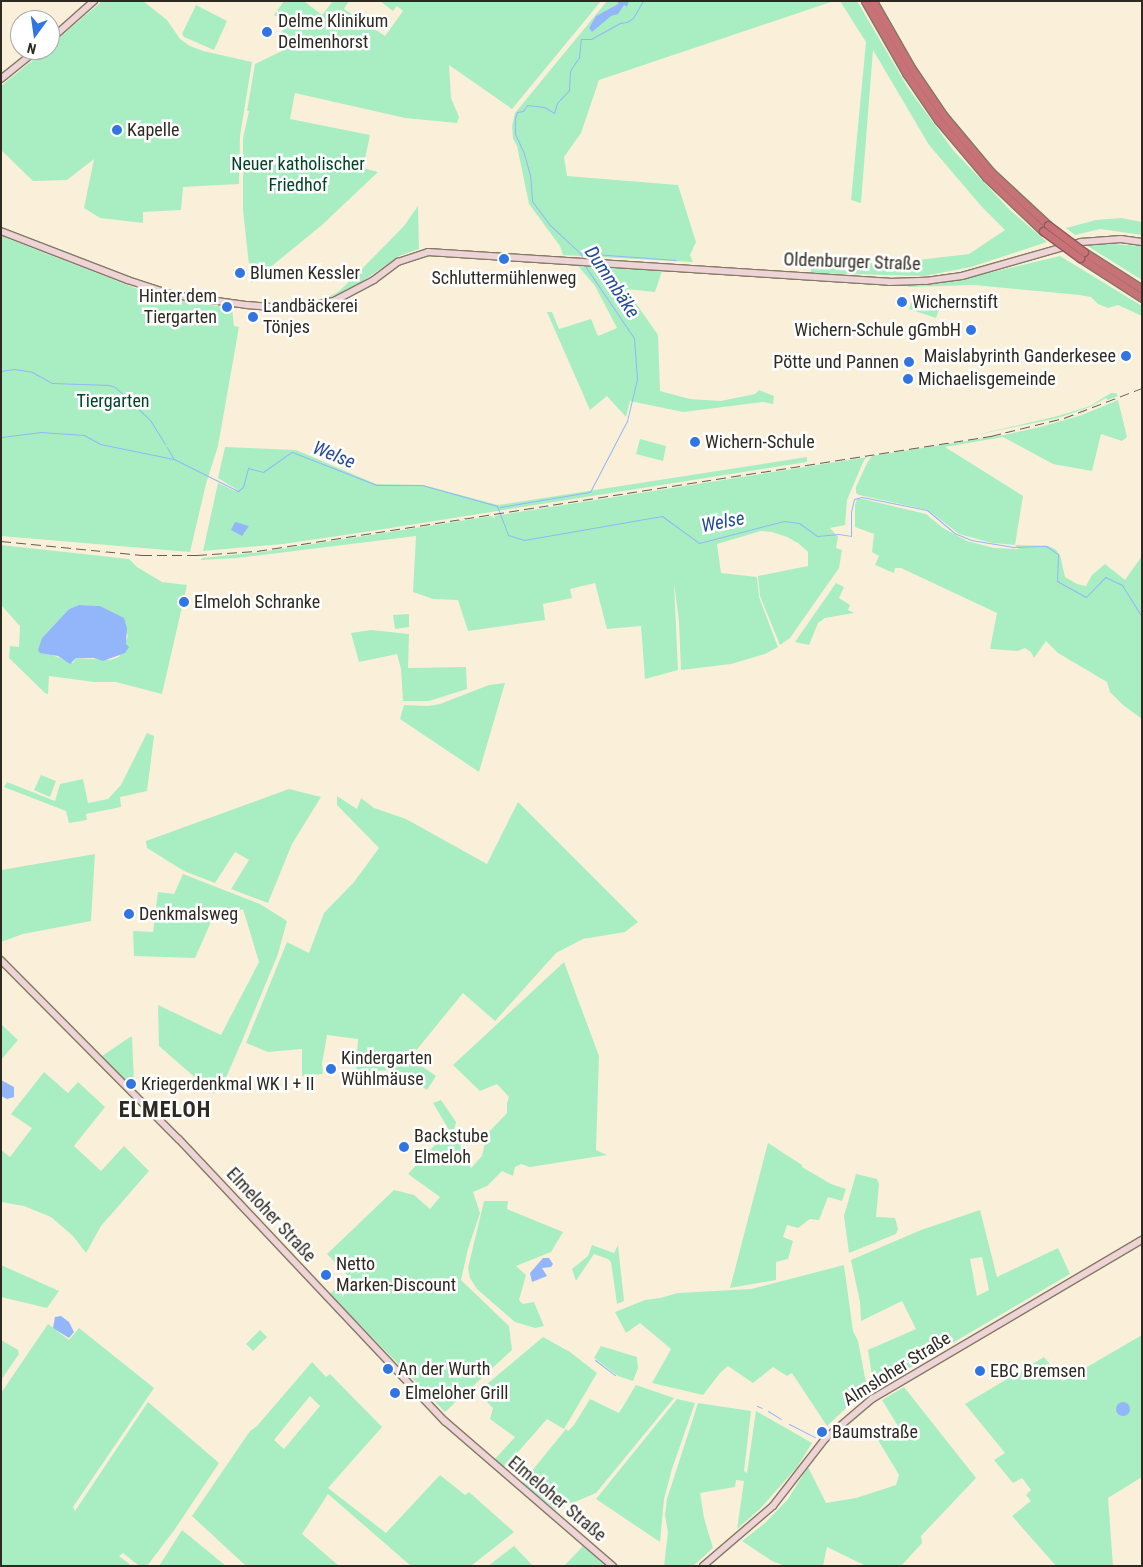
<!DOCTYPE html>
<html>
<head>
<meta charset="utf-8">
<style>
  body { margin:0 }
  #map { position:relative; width:1143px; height:1567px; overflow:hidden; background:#faf0d9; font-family:"Roboto Condensed",sans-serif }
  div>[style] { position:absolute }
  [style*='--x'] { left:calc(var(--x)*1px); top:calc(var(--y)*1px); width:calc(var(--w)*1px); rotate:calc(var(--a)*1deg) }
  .green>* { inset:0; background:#a9eec2 }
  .water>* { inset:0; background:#93b6fa }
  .round { border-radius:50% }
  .stream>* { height:1px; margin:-0.5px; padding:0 0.5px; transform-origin:0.5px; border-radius:0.5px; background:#93b6fa }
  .roads { filter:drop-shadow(1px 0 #837a65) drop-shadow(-1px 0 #837a65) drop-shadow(0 1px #837a65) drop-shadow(0 -1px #837a65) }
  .secondary>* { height:5.5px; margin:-2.75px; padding:0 2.75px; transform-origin:2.75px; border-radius:2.75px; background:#eed4d6 }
  .highway>* { height:7px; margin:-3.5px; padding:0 3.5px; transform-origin:3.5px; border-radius:3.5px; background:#c87177 }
  .rail>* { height:1px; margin-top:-0.5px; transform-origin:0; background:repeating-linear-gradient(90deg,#625d51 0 10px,transparent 0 15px) }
  .bridges { filter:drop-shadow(1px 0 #925859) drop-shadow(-1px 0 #925859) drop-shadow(0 1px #925859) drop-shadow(0 -1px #925859) }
  .highway-bridge>* { height:7px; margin:-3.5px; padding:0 3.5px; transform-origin:3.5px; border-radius:3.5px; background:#c87177 }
  .dots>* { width:14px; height:14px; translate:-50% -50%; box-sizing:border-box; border:2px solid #fff; border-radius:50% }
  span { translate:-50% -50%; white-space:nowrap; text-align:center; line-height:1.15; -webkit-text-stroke:5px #fff; paint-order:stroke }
  .poi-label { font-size:18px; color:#2e2a22 }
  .left { translate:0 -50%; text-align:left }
  .right { translate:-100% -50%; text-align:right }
  .park-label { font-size:18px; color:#034426 }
  .street-label { font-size:18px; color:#2e2a22 }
  .water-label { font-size:19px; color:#254a98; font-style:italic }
  .district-label { font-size:22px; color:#2e2a22; font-weight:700; letter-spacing:1px }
  .frame { position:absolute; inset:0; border:2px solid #2e2a22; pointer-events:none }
  .north { position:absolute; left:10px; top:10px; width:50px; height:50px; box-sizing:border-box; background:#fff; border:1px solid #abaaa7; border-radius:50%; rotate:194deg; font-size:14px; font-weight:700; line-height:20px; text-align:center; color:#2e2a22 }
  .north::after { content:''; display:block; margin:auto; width:18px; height:22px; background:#3175e2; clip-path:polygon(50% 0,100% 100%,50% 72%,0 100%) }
</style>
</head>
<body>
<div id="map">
  <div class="green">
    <div style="clip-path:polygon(102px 1px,143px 1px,167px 20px,180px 39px,190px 46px,203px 51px,252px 62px,240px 136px,239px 184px,183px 187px,181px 210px,143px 212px,143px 223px,100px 218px,84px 208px,94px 159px,67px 180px,33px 181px,1px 150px,1px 86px,45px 50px,50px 50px,50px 46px)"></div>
    <div style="clip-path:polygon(284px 1px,304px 1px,322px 15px,333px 1px,349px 1px,344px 9px,385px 36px,403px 11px,397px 6px,393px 11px,380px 1px,601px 1px,512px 109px,449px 65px,451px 98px,459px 117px,457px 123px,405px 118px,295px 93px,290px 119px,370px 135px,363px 168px,378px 172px,322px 225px,251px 283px,243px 210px,243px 138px,249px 111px,247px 111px,255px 64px,282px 51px,277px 44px,286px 21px,274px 15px)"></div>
    <div style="clip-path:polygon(607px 1px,618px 1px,618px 4px,596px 16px,611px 16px,624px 5px,627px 7px,629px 1px,834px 1px,599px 80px,581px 133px,564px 157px,567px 176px,678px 185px,696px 242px,690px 255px,693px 262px,563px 255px,560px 246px,529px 204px,517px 146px,513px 139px,512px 126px,515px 113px)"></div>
    <div style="clip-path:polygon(840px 1px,857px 1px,908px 88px,953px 150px,1010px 210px,1047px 242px,971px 267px,924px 276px,811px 273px,811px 259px,856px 263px,901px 262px,969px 254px,1005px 230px,982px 207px,929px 145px,873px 50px,861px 203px,851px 200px,866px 42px)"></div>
    <div style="clip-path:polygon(196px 5px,227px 21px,214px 50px,184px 37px,182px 34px)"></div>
    <div style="clip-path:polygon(418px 206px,419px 249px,399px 256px,350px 290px,324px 299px,338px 292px,352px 279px,404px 226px)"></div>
    <div style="clip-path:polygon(1121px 218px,1142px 222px,1142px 235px,1100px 229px,1075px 235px,1066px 228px,1096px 220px)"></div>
    <div style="clip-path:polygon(1px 236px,143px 291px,175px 300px,232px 308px,234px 326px,239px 327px,218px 446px,206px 484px,190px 552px,1px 536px)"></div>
    <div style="clip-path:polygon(1112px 244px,1142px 246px,1142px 280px,1086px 245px)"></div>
    <div style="clip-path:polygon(1060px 256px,1142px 306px,1142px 316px,1118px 305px,1108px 308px,1098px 304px,1091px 297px,1080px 295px,974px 285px,908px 287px,908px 284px,959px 280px)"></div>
    <div style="clip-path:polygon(578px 266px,662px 271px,655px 292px,626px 289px,658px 335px,660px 391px,690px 399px,721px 401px,755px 394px,759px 390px,774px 396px,773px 404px,763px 402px,683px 412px,630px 401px,626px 417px,607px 396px,590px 410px,547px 312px,552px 312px,559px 329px,591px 319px,598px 336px,617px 328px,595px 286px)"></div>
    <div style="clip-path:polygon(914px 294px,941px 303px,936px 318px,909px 309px)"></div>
    <div style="clip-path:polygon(1111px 393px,1116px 393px,1118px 396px,1108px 400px,1106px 398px,1090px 407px,1058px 418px,971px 436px,1058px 416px,1090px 406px)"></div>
    <div style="clip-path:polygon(1118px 400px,1127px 437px,1122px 441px,1101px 434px,1092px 471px,1053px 464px,1003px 437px,945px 447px,1023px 496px,1015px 545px,1048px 546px,1055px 549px,1060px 555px,1065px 577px,1077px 584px,1086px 586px,1092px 575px,1105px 564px,1125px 580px,1142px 556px,1142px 719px,1123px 705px,1110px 692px,1107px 682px,1058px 653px,1046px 641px,1034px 658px,1031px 652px,1025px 648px,1018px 651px,990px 649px,997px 613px,901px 568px,895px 568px,894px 573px,875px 565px,879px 556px,872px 552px,874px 534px,855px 527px,855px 505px,857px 499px,863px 499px,926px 514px,943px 528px,967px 541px,994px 548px,1019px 549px,1015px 545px,992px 543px,959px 534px,928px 510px,859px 495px,856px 493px,856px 487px,867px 463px,872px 456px,1004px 435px,1040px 427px,1082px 415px)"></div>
    <div style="clip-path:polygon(640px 439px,666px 446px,663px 461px,636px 454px)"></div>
    <div style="clip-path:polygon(225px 447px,296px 450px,376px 484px,423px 485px,498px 505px,807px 457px,807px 462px,775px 467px,365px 532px,283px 544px,203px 551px,218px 483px,235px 491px,239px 491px,218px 478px)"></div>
    <div style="clip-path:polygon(868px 457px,864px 460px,847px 500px,845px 525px,830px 528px,838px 537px,836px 548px,842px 550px,839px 568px,790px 638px,780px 645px,760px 596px,758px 576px,808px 566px,808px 552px,798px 543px,787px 537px,772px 532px,761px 531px,717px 544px,721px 573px,757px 577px,759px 597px,778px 647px,765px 654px,731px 664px,681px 670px,679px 622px,674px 583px,678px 670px,645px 679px,641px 626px,607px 629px,595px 583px,570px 589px,572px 598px,543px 604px,545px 620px,468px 631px,458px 600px,433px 599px,413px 592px,416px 536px,237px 558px,201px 560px,202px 558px,261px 552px,492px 516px,495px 519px,494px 516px)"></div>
    <div style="clip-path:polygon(evenodd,1px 545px,129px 559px,137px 567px,162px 582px,187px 585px,162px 694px,116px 682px,94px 682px,49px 676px,48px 694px,45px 693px,9px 658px,10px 646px,19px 647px,20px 626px,1px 605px,1px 545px,79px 605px,100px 606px,119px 617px,128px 636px,119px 657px,110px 660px,76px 658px,73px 663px,52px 655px,42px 638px,69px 609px,79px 605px)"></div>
    <div style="clip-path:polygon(836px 583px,844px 587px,839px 598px,850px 605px,848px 610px,854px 613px,825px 618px,818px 623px,809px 645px,795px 642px)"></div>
    <div style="clip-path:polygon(409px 614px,409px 627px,395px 629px,393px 615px)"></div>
    <div style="clip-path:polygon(371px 630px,409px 634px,408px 668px,466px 667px,467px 689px,429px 701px,403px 701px,401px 669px,397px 654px,359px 662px,351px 633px)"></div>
    <div style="clip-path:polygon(505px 683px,479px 772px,400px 719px,404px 705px,428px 706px,440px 704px,489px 685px)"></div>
    <div style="clip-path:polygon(147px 733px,154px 736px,147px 791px,120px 797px,121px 807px,86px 814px,87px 820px,69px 823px,66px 811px,4px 787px,7px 782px,55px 801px,60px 784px,83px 779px,88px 803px,108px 799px,121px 785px)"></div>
    <div style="clip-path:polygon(41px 775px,56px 781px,50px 797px,34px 790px)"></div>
    <div style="clip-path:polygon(289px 789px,321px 797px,292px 844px,268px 903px,231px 889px,249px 860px,235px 852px,215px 883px,184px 871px,147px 848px,146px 841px)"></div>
    <div style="clip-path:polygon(337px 796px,357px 809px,361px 798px,374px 808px,406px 819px,487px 864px,518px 802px,638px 922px,625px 932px,583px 939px,556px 953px,495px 1021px,463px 993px,410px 1058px,436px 1076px,427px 1090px,401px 1072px,390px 1070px,356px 1072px,358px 1039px,327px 1035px,322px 1064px,323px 1074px,302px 1076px,302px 1049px,268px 1052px,246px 1043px,287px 942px,309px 953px,324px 913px,354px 882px,379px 848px,337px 805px)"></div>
    <div style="clip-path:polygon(95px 854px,91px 921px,23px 934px,1px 942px,1px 870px)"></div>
    <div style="clip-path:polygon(183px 874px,260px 904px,287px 921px,278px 954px,242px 1041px,224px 1082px,214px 1094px,159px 1046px,158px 1005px,221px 1035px,259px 962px,243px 909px,211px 922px,195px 958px,134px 956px,133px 931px,153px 932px,158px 892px,174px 894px)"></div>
    <div style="clip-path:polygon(564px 962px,599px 1056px,596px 1150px,607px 1155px,530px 1167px,521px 1164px,515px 1167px,513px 1176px,502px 1171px,487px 1186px,473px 1192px,480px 1213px,468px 1249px,461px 1280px,509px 1326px,512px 1350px,445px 1412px,330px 1294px,348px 1276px,327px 1254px,394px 1190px,414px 1195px,430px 1209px,440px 1197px,408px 1174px,449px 1130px,433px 1103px,441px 1100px,456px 1122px,454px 1130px,471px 1168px,482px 1156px,487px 1134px,507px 1113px,507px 1103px,509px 1097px,497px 1084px,480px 1091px,453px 1065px)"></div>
    <div style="clip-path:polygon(1px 1024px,18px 1040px,1px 1060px)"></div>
    <div style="clip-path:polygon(130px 1037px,132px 1037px,134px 1083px,130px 1085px,102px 1056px)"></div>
    <div style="clip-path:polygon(44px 1072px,68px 1093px,78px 1082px,105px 1107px,74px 1146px,101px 1171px,124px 1146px,149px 1171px,101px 1226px,86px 1253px,73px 1236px,51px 1217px,24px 1206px,1px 1202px,1px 1150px,10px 1157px,32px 1128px,11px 1114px)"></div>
    <div style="clip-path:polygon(768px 1143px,802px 1165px,802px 1167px,831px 1184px,846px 1189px,842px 1201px,828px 1197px,819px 1220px,810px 1219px,798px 1228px,787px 1225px,783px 1237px,793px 1241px,788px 1259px,776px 1262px,776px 1280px,730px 1288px)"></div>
    <div style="clip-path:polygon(856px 1174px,877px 1179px,879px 1184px,876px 1217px,895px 1218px,898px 1229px,896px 1234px,849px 1253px,844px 1216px)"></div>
    <div style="clip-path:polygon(484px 1201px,508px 1201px,507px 1209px,563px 1232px,551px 1252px,516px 1266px,526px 1275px,519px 1300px,523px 1304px,534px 1302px,544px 1326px,535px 1328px,515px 1322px,477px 1289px,470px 1278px,468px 1268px)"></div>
    <div style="clip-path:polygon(evenodd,980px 1210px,997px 1277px,1058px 1248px,1070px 1274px,874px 1389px,868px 1350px,916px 1329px,902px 1301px,861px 1321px,860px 1302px,851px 1260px,921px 1230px,980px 1210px,982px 1257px,989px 1290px,977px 1296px,970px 1259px,982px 1257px)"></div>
    <div style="clip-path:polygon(592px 1245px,614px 1253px,618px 1245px,624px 1301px,617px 1304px,611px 1262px,608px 1259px,594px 1254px,576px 1281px,572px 1269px,588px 1256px)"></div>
    <div style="clip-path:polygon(1px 1265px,59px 1291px,47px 1308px,1px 1297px)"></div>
    <div style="clip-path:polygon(844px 1265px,853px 1331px,858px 1341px,868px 1393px,845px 1409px,827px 1426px,792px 1373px,787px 1376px,773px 1367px,753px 1383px,728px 1366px,720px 1373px,703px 1395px,652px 1383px,671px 1349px,640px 1323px,626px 1333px,615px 1312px,645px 1300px,660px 1298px,678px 1293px,751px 1289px)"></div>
    <div style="clip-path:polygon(48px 1324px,69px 1340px,79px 1328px,154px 1388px,73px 1507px,75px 1511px,148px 1402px,219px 1463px,175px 1529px,147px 1566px,139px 1566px,123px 1553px,119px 1556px,132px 1566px,1px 1566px,1px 1393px)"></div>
    <div style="clip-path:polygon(260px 1330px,267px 1337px,253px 1351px,246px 1344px)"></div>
    <div style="clip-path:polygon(1142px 1335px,1142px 1477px,1108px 1498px,1113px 1566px,1056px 1566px,1012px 1516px,1031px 1501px,1026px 1495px,1031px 1490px,1022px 1478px,1013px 1483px,994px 1460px,1005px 1453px,965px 1404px,1044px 1357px,1063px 1381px)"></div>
    <div style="clip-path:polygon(543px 1337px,570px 1352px,597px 1373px,564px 1429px,547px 1419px,504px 1468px,494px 1460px,515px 1437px,490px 1419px,493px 1408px,484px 1399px,491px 1390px,486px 1385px)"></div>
    <div style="clip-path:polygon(1px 1340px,18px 1350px,19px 1354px,1px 1380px)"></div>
    <div style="clip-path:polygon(601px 1346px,637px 1357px,638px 1368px,633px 1381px,618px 1376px,594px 1358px)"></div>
    <div style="clip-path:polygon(evenodd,312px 1362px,326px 1377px,330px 1374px,382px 1427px,328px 1488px,386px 1533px,440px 1475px,465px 1495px,469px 1492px,514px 1532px,471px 1566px,411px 1566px,328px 1494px,302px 1534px,339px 1566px,246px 1566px,192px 1516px,250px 1431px,257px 1426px,312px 1362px,310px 1396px,320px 1406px,284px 1449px,274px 1440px,310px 1396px)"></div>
    <div style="clip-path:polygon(636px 1385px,674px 1398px,596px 1493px,556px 1510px,522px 1483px,566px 1429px,568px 1431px,574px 1425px,590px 1399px,619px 1413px)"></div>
    <div style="clip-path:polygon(904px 1387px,976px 1478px,921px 1536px,922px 1543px,901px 1566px,866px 1566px,827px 1547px,823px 1566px,785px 1566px,772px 1561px,742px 1541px,765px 1523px,788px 1499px,808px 1467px,826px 1503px,856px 1498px,896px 1485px,899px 1475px,878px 1440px,898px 1426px,882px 1400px)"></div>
    <div style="clip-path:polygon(677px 1399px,695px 1403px,672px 1469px,664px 1499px,660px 1542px,596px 1499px)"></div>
    <div style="clip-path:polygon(698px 1403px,751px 1411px,744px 1471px,747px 1473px,756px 1411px,812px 1443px,797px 1467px,760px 1509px,737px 1529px,744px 1481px,736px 1480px,735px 1487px,700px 1493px,704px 1518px,713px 1548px,693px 1566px,664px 1566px,668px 1532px,665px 1515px,667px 1499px)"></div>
    <div style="clip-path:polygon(182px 1530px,226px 1566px,159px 1566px)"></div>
    <div style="clip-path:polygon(514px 1546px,533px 1566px,488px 1566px)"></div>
    <div style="clip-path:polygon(583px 1546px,605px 1566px,564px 1566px)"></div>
  </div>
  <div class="water">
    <div style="clip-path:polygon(618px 1px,629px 1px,627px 7px,624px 5px,618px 14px,611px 16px,592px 32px,589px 28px,596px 16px,618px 4px)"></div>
    <div style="clip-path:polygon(235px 522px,249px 526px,242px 536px,231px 530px)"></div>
    <div style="clip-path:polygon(79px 605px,100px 606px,124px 618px,127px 628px,126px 644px,129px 647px,125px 653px,103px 661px,94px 658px,76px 658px,70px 664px,58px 656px,40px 653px,38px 650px,42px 638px,69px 609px)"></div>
    <div style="clip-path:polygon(1px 1080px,14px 1087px,14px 1097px,7px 1099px,1px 1096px)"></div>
    <div style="clip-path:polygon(543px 1258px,549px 1258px,553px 1264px,551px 1267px,542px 1268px,547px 1276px,532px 1282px,530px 1273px)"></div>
    <div style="clip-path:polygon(61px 1316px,69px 1322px,74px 1332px,69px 1338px,53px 1328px,55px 1317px)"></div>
    <div class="round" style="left:1116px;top:1402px;width:14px;height:14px"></div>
  </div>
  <div class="stream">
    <div style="--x:580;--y:253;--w:96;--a:4.2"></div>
    <div style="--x:583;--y:259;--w:7;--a:-117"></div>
    <div style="--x:580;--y:253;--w:41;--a:-137"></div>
    <div style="--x:550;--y:225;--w:30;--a:-127"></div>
    <div style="--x:532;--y:201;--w:26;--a:-94"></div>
    <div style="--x:530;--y:175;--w:25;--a:-106"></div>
    <div style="--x:523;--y:151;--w:19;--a:-115"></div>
    <div style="--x:515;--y:134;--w:16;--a:-90"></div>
    <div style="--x:515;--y:118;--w:6;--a:-72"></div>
    <div style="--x:517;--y:112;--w:6;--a:-9"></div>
    <div style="--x:523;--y:111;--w:7;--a:-56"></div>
    <div style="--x:527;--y:105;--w:17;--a:7"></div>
    <div style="--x:544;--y:107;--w:12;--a:31"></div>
    <div style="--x:554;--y:113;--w:10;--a:-73"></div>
    <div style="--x:557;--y:103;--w:18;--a:-47"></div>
    <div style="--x:569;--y:90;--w:19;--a:-87"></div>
    <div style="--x:570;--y:71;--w:17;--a:-57"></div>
    <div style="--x:579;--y:57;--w:18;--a:-84"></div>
    <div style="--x:581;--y:39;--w:10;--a:0"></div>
    <div style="--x:591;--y:39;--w:33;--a:-29"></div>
    <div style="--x:620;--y:23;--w:7;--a:-8"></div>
    <div style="--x:627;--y:22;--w:7;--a:-34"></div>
    <div style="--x:633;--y:18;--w:20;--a:-60"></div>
    <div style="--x:1;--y:371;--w:13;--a:-9"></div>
    <div style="--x:14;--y:369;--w:18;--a:9"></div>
    <div style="--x:32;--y:372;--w:23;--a:29"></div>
    <div style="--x:52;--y:383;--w:57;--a:2"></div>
    <div style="--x:109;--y:385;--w:6;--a:18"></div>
    <div style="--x:115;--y:387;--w:48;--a:43.3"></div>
    <div style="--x:150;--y:420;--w:28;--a:58"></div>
    <div style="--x:1;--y:437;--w:39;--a:-7"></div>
    <div style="--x:40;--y:432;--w:44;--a:3.9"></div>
    <div style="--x:84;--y:435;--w:18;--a:29"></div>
    <div style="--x:100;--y:444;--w:76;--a:11.5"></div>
    <div style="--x:174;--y:459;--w:72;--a:26.6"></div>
    <div style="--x:238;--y:491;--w:6;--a:-39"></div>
    <div style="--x:243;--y:487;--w:20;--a:-75"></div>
    <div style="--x:248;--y:468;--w:16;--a:15"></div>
    <div style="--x:263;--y:472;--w:35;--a:-35"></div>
    <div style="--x:292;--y:452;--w:90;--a:21.4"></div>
    <div style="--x:376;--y:485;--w:46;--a:0"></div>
    <div style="--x:422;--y:485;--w:78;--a:15.6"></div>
    <div style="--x:497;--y:506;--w:31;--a:69"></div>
    <div style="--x:508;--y:535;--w:17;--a:17"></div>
    <div style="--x:524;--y:540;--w:140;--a:-9.9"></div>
    <div style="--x:662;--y:516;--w:46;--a:36.1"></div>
    <div style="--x:699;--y:543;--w:88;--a:-14.5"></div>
    <div style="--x:784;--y:521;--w:15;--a:8"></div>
    <div style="--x:799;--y:523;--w:22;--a:36"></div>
    <div style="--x:817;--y:536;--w:22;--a:-5"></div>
    <div style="--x:839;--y:534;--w:12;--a:9"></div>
    <div style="--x:851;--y:536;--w:24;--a:-90"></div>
    <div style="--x:851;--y:512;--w:13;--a:-77"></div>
    <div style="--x:854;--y:499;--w:8;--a:-14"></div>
    <div style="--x:862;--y:497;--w:66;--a:11.3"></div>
    <div style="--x:927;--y:510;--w:35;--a:40"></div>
    <div style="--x:954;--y:533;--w:18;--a:22"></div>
    <div style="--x:971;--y:540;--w:43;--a:9.5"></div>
    <div style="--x:1013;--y:547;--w:33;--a:-2"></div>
    <div style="--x:1046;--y:546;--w:14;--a:34"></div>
    <div style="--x:1058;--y:554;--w:27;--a:92"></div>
    <div style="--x:1057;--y:581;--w:33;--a:29"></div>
    <div style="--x:1086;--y:597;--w:28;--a:-46"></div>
    <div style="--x:1105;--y:577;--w:19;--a:25"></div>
    <div style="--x:1122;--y:585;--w:38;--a:58"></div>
    <div style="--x:167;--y:447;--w:13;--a:61"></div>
    <div style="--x:500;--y:507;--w:91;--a:-9.5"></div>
    <div style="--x:590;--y:492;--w:80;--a:-62.5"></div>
    <div style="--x:627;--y:421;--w:43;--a:-76.6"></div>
    <div style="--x:637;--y:379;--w:41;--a:-94.2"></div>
    <div style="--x:634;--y:338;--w:87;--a:-124.2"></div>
    <div style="--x:1142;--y:664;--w:5;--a:90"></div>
    <div style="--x:595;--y:1360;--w:25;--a:37"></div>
    <div style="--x:757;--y:1406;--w:5;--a:22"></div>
    <div style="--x:768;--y:1411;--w:15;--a:32"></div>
    <div style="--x:789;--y:1424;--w:29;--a:27"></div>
  </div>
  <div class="roads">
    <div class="secondary">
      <div style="--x:50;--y:40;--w:59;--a:-41.6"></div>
      <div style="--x:1;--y:79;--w:46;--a:-38.9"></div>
      <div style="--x:1;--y:231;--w:136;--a:21.1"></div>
      <div style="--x:128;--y:280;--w:48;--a:18.1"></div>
      <div style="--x:174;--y:295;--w:74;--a:7.8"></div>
      <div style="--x:247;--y:305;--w:49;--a:4.7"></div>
      <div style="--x:296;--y:309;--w:39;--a:-12"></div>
      <div style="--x:334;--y:301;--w:45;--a:-27.7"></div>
      <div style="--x:374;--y:280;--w:30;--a:-37"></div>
      <div style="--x:398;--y:262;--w:32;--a:-18"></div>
      <div style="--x:428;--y:252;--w:462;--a:3.7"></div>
      <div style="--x:889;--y:282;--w:37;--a:-2"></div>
      <div style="--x:926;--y:281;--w:36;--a:-8"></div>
      <div style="--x:962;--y:276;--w:124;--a:-15.9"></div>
      <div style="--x:1081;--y:242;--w:40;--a:-4.3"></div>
      <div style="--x:1121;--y:239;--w:21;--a:8"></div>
      <div style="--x:1;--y:960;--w:252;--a:45.2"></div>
      <div style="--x:179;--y:1139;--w:388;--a:46.7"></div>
      <div style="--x:445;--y:1421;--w:222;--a:40.8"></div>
      <div style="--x:703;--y:1566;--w:92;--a:-40.6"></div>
      <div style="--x:773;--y:1506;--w:85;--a:-52.2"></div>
      <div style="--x:825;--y:1439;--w:62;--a:-40.4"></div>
      <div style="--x:872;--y:1399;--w:313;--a:-30.5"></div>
    </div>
    <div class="highway">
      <div style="--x:865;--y:1;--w:83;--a:60.3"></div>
      <div style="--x:906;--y:73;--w:57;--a:55.8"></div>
      <div style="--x:938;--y:120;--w:75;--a:49.9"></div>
      <div style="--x:986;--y:177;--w:79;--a:43.5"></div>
      <div style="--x:873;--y:1;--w:78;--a:60.2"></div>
      <div style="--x:912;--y:69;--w:57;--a:55.8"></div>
      <div style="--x:944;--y:116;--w:73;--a:50"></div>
      <div style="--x:991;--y:172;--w:78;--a:42.9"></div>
      <div style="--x:1084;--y:252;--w:69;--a:32.5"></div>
      <div style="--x:1080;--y:258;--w:74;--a:32.8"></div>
    </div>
  </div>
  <div class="rail">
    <div style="--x:1;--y:541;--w:142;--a:5.7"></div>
    <div style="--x:142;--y:555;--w:55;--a:0"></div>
    <div style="--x:197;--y:555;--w:60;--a:-3.8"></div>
    <div style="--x:257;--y:551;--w:743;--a:-8.9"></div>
    <div style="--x:991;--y:436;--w:75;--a:-13.9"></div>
    <div style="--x:1064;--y:418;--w:84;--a:-21"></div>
  </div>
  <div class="bridges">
    <div class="highway-bridge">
      <div style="--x:1048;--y:225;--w:45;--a:36.9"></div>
      <div style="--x:1043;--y:231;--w:46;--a:36.1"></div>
    </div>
  </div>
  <div class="dots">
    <div style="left:267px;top:32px;background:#3175e2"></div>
    <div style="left:117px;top:130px;background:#3175e2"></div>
    <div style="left:504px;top:259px;background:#3175e2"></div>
    <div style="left:240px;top:273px;background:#3175e2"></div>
    <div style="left:902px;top:302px;background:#3175e2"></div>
    <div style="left:227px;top:307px;background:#3175e2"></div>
    <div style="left:253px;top:317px;background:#3175e2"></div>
    <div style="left:971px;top:330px;background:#3175e2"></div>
    <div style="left:1126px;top:356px;background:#3175e2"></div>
    <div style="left:909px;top:362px;background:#3175e2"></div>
    <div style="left:908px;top:379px;background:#3175e2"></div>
    <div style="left:695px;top:442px;background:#3175e2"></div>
    <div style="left:184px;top:602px;background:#3175e2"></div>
    <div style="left:129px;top:914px;background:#3175e2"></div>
    <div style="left:331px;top:1069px;background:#3175e2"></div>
    <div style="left:131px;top:1084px;background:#3175e2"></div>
    <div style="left:404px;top:1147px;background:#3175e2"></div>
    <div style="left:326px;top:1275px;background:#3175e2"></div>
    <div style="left:388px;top:1369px;background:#3175e2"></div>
    <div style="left:980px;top:1371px;background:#3175e2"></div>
    <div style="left:395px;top:1393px;background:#3175e2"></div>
    <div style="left:822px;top:1432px;background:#3175e2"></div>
  </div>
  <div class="poi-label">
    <span class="left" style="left:278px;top:32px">Delme Klinikum<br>Delmenhorst</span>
    <span class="left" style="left:127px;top:130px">Kapelle</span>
    <span class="left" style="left:250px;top:273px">Blumen Kessler</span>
    <span style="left:504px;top:278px">Schluttermühlenweg</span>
    <span class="right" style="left:217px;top:307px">Hinter dem<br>Tiergarten</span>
    <span class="left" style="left:912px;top:302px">Wichernstift</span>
    <span class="left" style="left:263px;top:317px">Landbäckerei<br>Tönjes</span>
    <span class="right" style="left:961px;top:330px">Wichern-Schule gGmbH</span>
    <span class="right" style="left:1116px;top:356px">Maislabyrinth Ganderkesee</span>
    <span class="right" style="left:899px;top:362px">Pötte und Pannen</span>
    <span class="left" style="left:918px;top:379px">Michaelisgemeinde</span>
    <span class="left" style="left:705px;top:442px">Wichern-Schule</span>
    <span class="left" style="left:194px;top:602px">Elmeloh Schranke</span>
    <span class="left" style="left:139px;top:914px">Denkmalsweg</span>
    <span class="left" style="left:341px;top:1069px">Kindergarten<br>Wühlmäuse</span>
    <span class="left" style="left:141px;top:1084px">Kriegerdenkmal WK I + II</span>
    <span class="left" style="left:414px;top:1147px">Backstube<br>Elmeloh</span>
    <span class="left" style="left:336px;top:1275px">Netto<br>Marken-Discount</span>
    <span class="left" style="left:398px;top:1369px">An der Wurth</span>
    <span class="left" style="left:990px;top:1371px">EBC Bremsen</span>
    <span class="left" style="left:405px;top:1393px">Elmeloher Grill</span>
    <span class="left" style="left:832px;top:1432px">Baumstraße</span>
  </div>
  <div class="park-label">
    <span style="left:298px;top:175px">Neuer katholischer<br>Friedhof</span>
    <span style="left:113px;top:401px">Tiergarten</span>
  </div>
  <div class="street-label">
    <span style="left:852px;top:262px;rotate:2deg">Oldenburger Straße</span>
    <span style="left:271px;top:1215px;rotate:47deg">Elmeloher Straße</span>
    <span style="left:897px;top:1369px;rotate:-32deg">Almsloher Straße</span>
    <span style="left:557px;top:1499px;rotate:40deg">Elmeloher Straße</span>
  </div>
  <div class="water-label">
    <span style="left:612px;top:282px;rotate:56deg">Dummbäke</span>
    <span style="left:334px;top:455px;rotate:22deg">Welse</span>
    <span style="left:723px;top:522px;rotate:-11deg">Welse</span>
  </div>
  <div class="district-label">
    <span style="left:165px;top:1110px">ELMELOH</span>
  </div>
  <div class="frame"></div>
  <div class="north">N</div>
</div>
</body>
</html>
